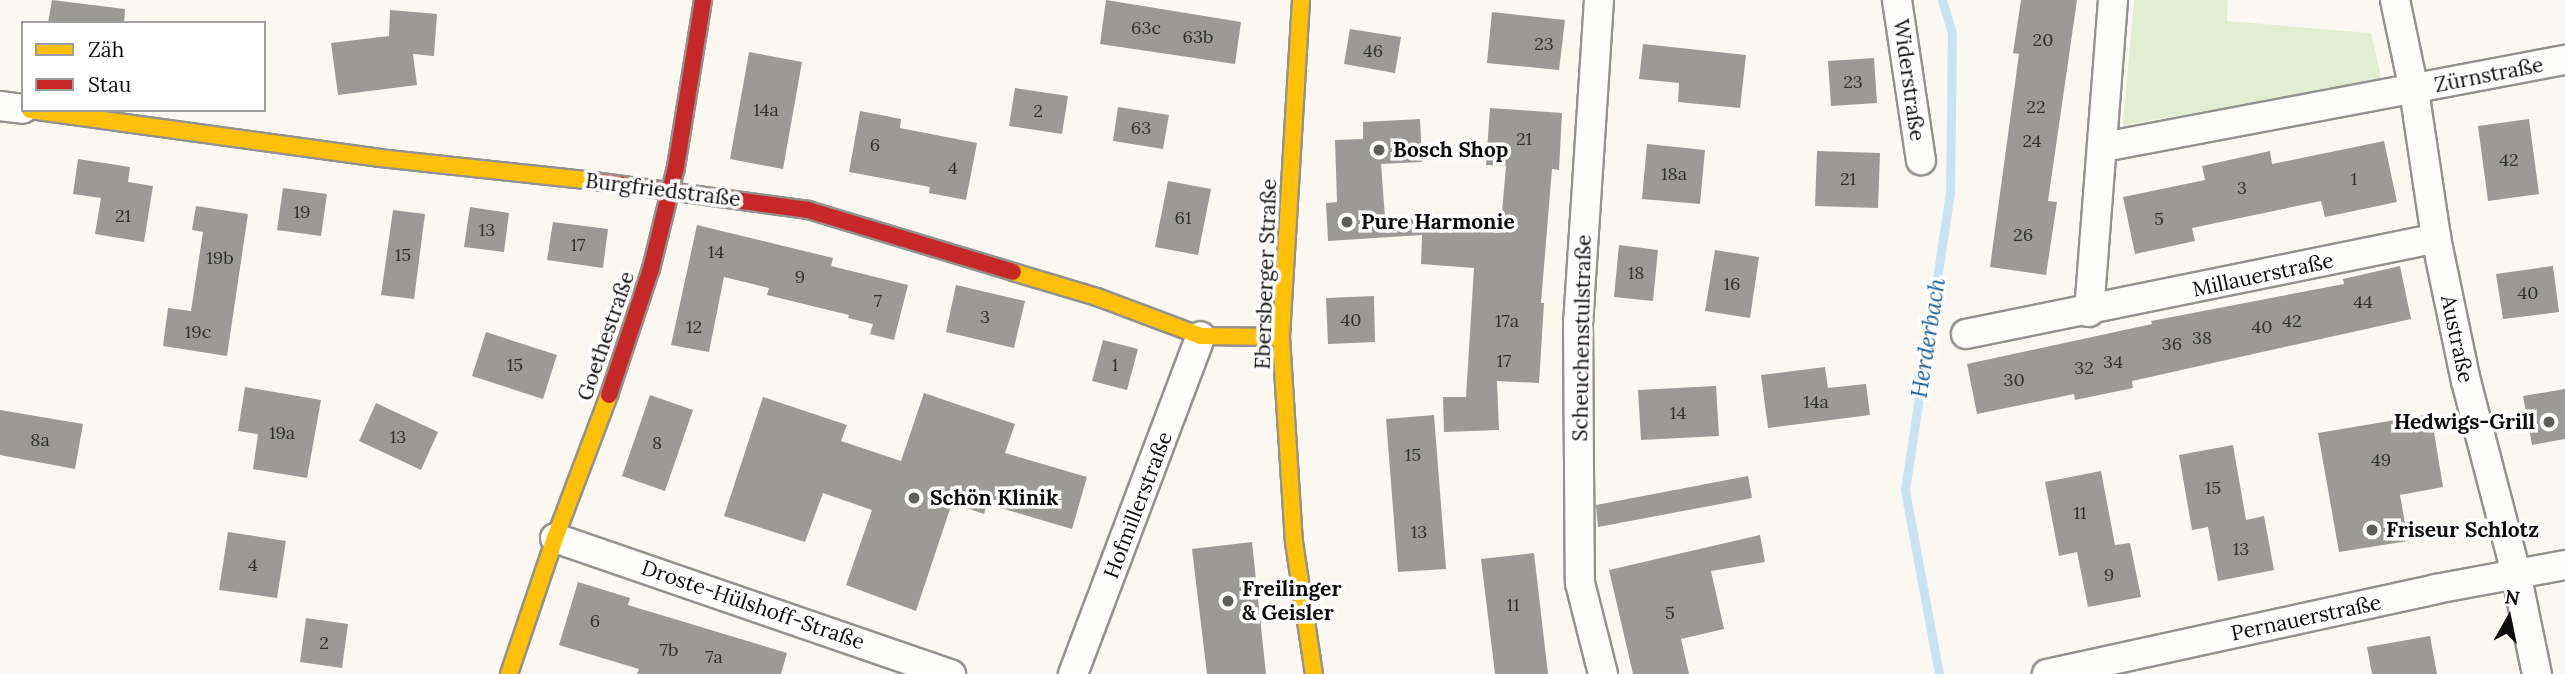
<!DOCTYPE html>
<html>
<head>
<meta charset="utf-8">
<style>
  body { margin:0 }
  #map { position:relative; width:2565px; height:674px; overflow:hidden; background:#faf8f0; font-family:Lora,serif }
  div>[style] { position:absolute }
  [style*='--x'] { left:calc(var(--x)*1px); top:calc(var(--y)*1px); width:calc(var(--w)*1px); rotate:calc(var(--a)*1deg) }
  .green>* { inset:0; background:#e2eed1 }
  .stream>* { height:9px; margin:-4.5px; padding:0 4.5px; transform-origin:4.5px; border-radius:4.5px; background:#c8e3f2 }
  .building>* { inset:0; background:#9c9a96 }
  .roads { filter:drop-shadow(2px 0 #93928f) drop-shadow(-2px 0 #93928f) drop-shadow(0 2px #93928f) drop-shadow(0 -2px #93928f) }
  .street>* { height:28px; margin:-14px; padding:0 14px; transform-origin:14px; border-radius:14px; background:#fefefd }
  .slow>* { height:16px; margin:-8px; padding:0 8px; transform-origin:8px; border-radius:8px; background:#ffc107 }
  .jam>* { height:16px; margin:-8px; padding:0 8px; transform-origin:8px; border-radius:8px; background:#c62828 }
  .dots>* { width:19px; height:19px; translate:-50% -50%; box-sizing:border-box; border:4px solid #fff; border-radius:50% }
  span { translate:-50% -50%; white-space:nowrap; text-align:center; line-height:1.15; -webkit-text-stroke:7px #fff; paint-order:stroke }
  .number-label { font-size:18px; color:#30302e }
  .number-label span { -webkit-text-stroke-width:0 }
  .street-label { font-size:21px; color:#0c0c0c }
  .poi-label { font-size:21px; color:#0c0c0c; font-weight:700 }
  .left { translate:0 -50%; text-align:left }
  .right { translate:-100% -50%; text-align:right }
  .water-label { font-size:23px; color:#1c5e97; font-style:italic }
  .legend { position:absolute; left:21px; top:21px; width:245px; height:91px; box-sizing:border-box; background:#fff; border:2px solid #9e9e9e; margin:0; padding:9px 12px; list-style:none; font-size:21px; color:#0c0c0c }
  .legend li { display:flex; align-items:center; gap:14px; height:35px }
  .legend b { width:35px; border:2px solid #9e9e9e }
  .north { position:absolute; left:2474px; top:583px; width:70px; height:70px; -webkit-text-stroke:5px #fff; paint-order:stroke; rotate:9deg; font-size:19px; font-weight:700; line-height:28px; text-align:center; color:#0c0c0c }
  .north::after { content:''; display:block; margin:auto; width:24px; height:32px; background:#0c0c0c; clip-path:polygon(50% 0,100% 100%,50% 72%,0 100%) }
</style>
</head>
<body>
<div id="map">
  <div class="green">
    <div style="clip-path:polygon(2134px 0,2228px 0,2227px 21px,2371px 33px,2382px 81px,2123px 125px)"></div>
  </div>
  <div class="stream">
    <div style="--x:1939;--y:674;--w:187;--a:-100.5"></div>
    <div style="--x:1905;--y:490;--w:299;--a:-81.4"></div>
    <div style="--x:1950;--y:194;--w:161;--a:-89.3"></div>
    <div style="--x:1952;--y:33;--w:34;--a:-107"></div>
  </div>
  <div class="building">
    <div style="clip-path:polygon(52px 0,125px 9px,124px 23px,48px 23px)"></div>
    <div style="clip-path:polygon(1106px 0,1241px 22px,1235px 64px,1100px 44px)"></div>
    <div style="clip-path:polygon(2021px 0,2077px 0,2048px 201px,2057px 202px,2046px 275px,1990px 267px,2019px 54px,2013px 53px)"></div>
    <div style="clip-path:polygon(390px 10px,437px 14px,434px 56px,413px 54px,417px 85px,338px 95px,331px 43px,389px 36px)"></div>
    <div style="clip-path:polygon(1492px 12px,1565px 20px,1559px 70px,1487px 63px)"></div>
    <div style="clip-path:polygon(1350px 29px,1401px 37px,1395px 73px,1344px 64px)"></div>
    <div style="clip-path:polygon(1643px 44px,1746px 55px,1740px 108px,1678px 102px,1679px 83px,1639px 79px)"></div>
    <div style="clip-path:polygon(749px 52px,802px 62px,783px 169px,730px 159px)"></div>
    <div style="clip-path:polygon(1874px 58px,1877px 103px,1831px 106px,1828px 61px)"></div>
    <div style="clip-path:polygon(1015px 88px,1068px 96px,1062px 134px,1009px 126px)"></div>
    <div style="clip-path:polygon(1118px 107px,1169px 115px,1163px 149px,1113px 141px)"></div>
    <div style="clip-path:polygon(1490px 108px,1562px 113px,1559px 170px,1552px 169px,1541px 303px,1544px 303px,1539px 383px,1497px 381px,1499px 430px,1444px 432px,1443px 397px,1466px 397px,1474px 268px,1421px 264px,1422px 235px,1328px 241px,1326px 203px,1337px 202px,1335px 140px,1363px 139px,1363px 122px,1420px 119px,1422px 162px,1381px 164px,1385px 217px,1501px 224px,1506px 166px,1486px 165px)"></div>
    <div style="clip-path:polygon(860px 111px,901px 119px,900px 128px,977px 143px,966px 200px,929px 193px,930px 187px,849px 172px)"></div>
    <div style="clip-path:polygon(2529px 119px,2539px 194px,2488px 201px,2478px 126px)"></div>
    <div style="clip-path:polygon(2384px 141px,2397px 202px,2325px 217px,2321px 201px,2192px 228px,2195px 241px,2135px 254px,2123px 197px,2205px 180px,2202px 166px,2270px 151px,2272px 164px)"></div>
    <div style="clip-path:polygon(1647px 144px,1705px 150px,1700px 204px,1642px 199px)"></div>
    <div style="clip-path:polygon(1817px 151px,1880px 153px,1878px 208px,1815px 206px)"></div>
    <div style="clip-path:polygon(78px 159px,130px 167px,128px 182px,153px 186px,144px 242px,95px 234px,101px 198px,73px 194px)"></div>
    <div style="clip-path:polygon(1168px 181px,1211px 189px,1198px 255px,1155px 247px)"></div>
    <div style="clip-path:polygon(283px 188px,327px 194px,321px 236px,277px 230px)"></div>
    <div style="clip-path:polygon(196px 206px,248px 214px,227px 356px,163px 346px,168px 308px,191px 311px,203px 232px,192px 230px)"></div>
    <div style="clip-path:polygon(470px 207px,509px 213px,504px 252px,464px 247px)"></div>
    <div style="clip-path:polygon(393px 210px,425px 214px,414px 299px,381px 295px)"></div>
    <div style="clip-path:polygon(553px 222px,608px 229px,603px 268px,547px 260px)"></div>
    <div style="clip-path:polygon(697px 225px,833px 258px,831px 266px,908px 285px,894px 340px,870px 334px,873px 324px,848px 318px,849px 315px,767px 295px,769px 288px,724px 277px,709px 352px,671px 345px)"></div>
    <div style="clip-path:polygon(1619px 245px,1658px 250px,1653px 301px,1614px 297px)"></div>
    <div style="clip-path:polygon(1715px 250px,1759px 257px,1750px 318px,1705px 311px)"></div>
    <div style="clip-path:polygon(2400px 266px,2411px 319px,2132px 381px,2133px 388px,2075px 400px,2074px 394px,1977px 414px,1967px 364px,2152px 324px,2151px 321px,2344px 284px,2343px 279px)"></div>
    <div style="clip-path:polygon(2553px 266px,2559px 312px,2503px 319px,2496px 274px)"></div>
    <div style="clip-path:polygon(956px 285px,1025px 301px,1014px 348px,946px 332px)"></div>
    <div style="clip-path:polygon(1374px 296px,1375px 342px,1328px 344px,1326px 298px)"></div>
    <div style="clip-path:polygon(486px 332px,557px 355px,543px 399px,472px 376px)"></div>
    <div style="clip-path:polygon(1103px 340px,1138px 349px,1127px 390px,1092px 381px)"></div>
    <div style="clip-path:polygon(1825px 367px,1828px 388px,1866px 384px,1870px 415px,1768px 428px,1761px 375px)"></div>
    <div style="clip-path:polygon(1716px 386px,1719px 436px,1641px 440px,1638px 390px)"></div>
    <div style="clip-path:polygon(245px 387px,321px 400px,307px 478px,253px 469px,258px 434px,238px 431px)"></div>
    <div style="clip-path:polygon(2565px 389px,2565px 439px,2532px 445px,2523px 396px)"></div>
    <div style="clip-path:polygon(924px 393px,1015px 424px,1005px 453px,1087px 477px,1072px 529px,987px 504px,984px 514px,952px 503px,916px 611px,846px 585px,872px 510px,823px 493px,805px 542px,724px 516px,763px 397px,847px 425px,841px 441px,901px 461px)"></div>
    <div style="clip-path:polygon(650px 395px,693px 410px,665px 491px,622px 476px)"></div>
    <div style="clip-path:polygon(376px 403px,438px 432px,421px 470px,359px 441px)"></div>
    <div style="clip-path:polygon(0 410px,83px 424px,75px 469px,0 455px)"></div>
    <div style="clip-path:polygon(2431px 414px,2443px 487px,2400px 495px,2408px 541px,2339px 552px,2318px 433px)"></div>
    <div style="clip-path:polygon(1434px 415px,1446px 569px,1398px 572px,1386px 419px)"></div>
    <div style="clip-path:polygon(2233px 445px,2246px 520px,2264px 516px,2274px 570px,2218px 581px,2208px 527px,2192px 530px,2179px 455px)"></div>
    <div style="clip-path:polygon(2101px 471px,2115px 545px,2130px 543px,2141px 597px,2088px 607px,2077px 552px,2059px 556px,2045px 482px)"></div>
    <div style="clip-path:polygon(1748px 476px,1752px 498px,1598px 527px,1596px 505px)"></div>
    <div style="clip-path:polygon(228px 532px,286px 541px,277px 598px,219px 590px)"></div>
    <div style="clip-path:polygon(1760px 535px,1765px 562px,1711px 571px,1724px 629px,1681px 639px,1689px 674px,1633px 674px,1609px 570px)"></div>
    <div style="clip-path:polygon(1252px 542px,1266px 674px,1207px 674px,1192px 549px)"></div>
    <div style="clip-path:polygon(1534px 553px,1548px 674px,1495px 674px,1481px 559px)"></div>
    <div style="clip-path:polygon(578px 582px,630px 598px,628px 605px,787px 653px,781px 674px,637px 674px,639px 669px,559px 645px)"></div>
    <div style="clip-path:polygon(306px 618px,348px 624px,342px 668px,300px 662px)"></div>
    <div style="clip-path:polygon(2430px 636px,2437px 674px,2372px 674px,2367px 647px)"></div>
  </div>
  <div class="roads">
    <div class="street">
      <div style="--x:1599;--y:0;--w:322;--a:93.7"></div>
      <div style="--x:1578;--y:321;--w:262;--a:89.6"></div>
      <div style="--x:1580;--y:583;--w:94;--a:75.8"></div>
      <div style="--x:1897;--y:0;--w:162;--a:81.5"></div>
      <div style="--x:2395;--y:0;--w:92;--a:78.1"></div>
      <div style="--x:2414;--y:90;--w:150;--a:81.5"></div>
      <div style="--x:2436;--y:238;--w:146;--a:78.2"></div>
      <div style="--x:2466;--y:381;--w:198;--a:75.4"></div>
      <div style="--x:2516;--y:573;--w:103;--a:78.3"></div>
      <div style="--x:0;--y:106;--w:23;--a:7"></div>
      <div style="--x:2104;--y:147;--w:469;--a:-10.7"></div>
      <div style="--x:2089;--y:312;--w:313;--a:-85.6"></div>
      <div style="--x:1966;--y:334;--w:480;--a:-11.5"></div>
      <div style="--x:555;--y:538;--w:419;--a:19"></div>
      <div style="--x:1073;--y:674;--w:361;--a:-69.3"></div>
      <div style="--x:2047;--y:674;--w:398;--a:-12.3"></div>
      <div style="--x:2436;--y:589;--w:131;--a:-10.5"></div>
    </div>
    <div class="slow">
      <div style="--x:1301;--y:0;--w:338;--a:93.4"></div>
      <div style="--x:1281;--y:337;--w:205;--a:86.4"></div>
      <div style="--x:1294;--y:542;--w:134;--a:81.4"></div>
      <div style="--x:30;--y:110;--w:352;--a:7.8"></div>
      <div style="--x:379;--y:158;--w:216;--a:6.1"></div>
      <div style="--x:1013;--y:272;--w:88;--a:16.6"></div>
      <div style="--x:1097;--y:297;--w:111;--a:20.6"></div>
      <div style="--x:1201;--y:336;--w:80;--a:0.7"></div>
      <div style="--x:509;--y:674;--w:144;--a:-71.3"></div>
      <div style="--x:555;--y:538;--w:153;--a:-69.3"></div>
    </div>
    <div class="jam">
      <div style="--x:594;--y:181;--w:216;--a:7.7"></div>
      <div style="--x:808;--y:210;--w:214;--a:16.8"></div>
      <div style="--x:609;--y:395;--w:133;--a:-71.6"></div>
      <div style="--x:651;--y:269;--w:105;--a:-76.2"></div>
      <div style="--x:676;--y:167;--w:169;--a:-80.8"></div>
    </div>
  </div>
  <div class="dots">
    <div style="left:1379px;top:150px;background:#5f5f5c"></div>
    <div style="left:1347px;top:222px;background:#5f5f5c"></div>
    <div style="left:2549px;top:422px;background:#5f5f5c"></div>
    <div style="left:914px;top:498px;background:#5f5f5c"></div>
    <div style="left:2372px;top:530px;background:#5f5f5c"></div>
    <div style="left:1228px;top:601px;background:#5f5f5c"></div>
  </div>
  <div class="number-label">
    <span style="left:1146px;top:28px">63c</span>
    <span style="left:1198px;top:37px">63b</span>
    <span style="left:2043px;top:40px">20</span>
    <span style="left:1544px;top:44px">23</span>
    <span style="left:1373px;top:51px">46</span>
    <span style="left:1853px;top:82px">23</span>
    <span style="left:2036px;top:107px">22</span>
    <span style="left:766px;top:110px">14a</span>
    <span style="left:1038px;top:111px">2</span>
    <span style="left:1141px;top:128px">63</span>
    <span style="left:1524px;top:139px">21</span>
    <span style="left:2032px;top:141px">24</span>
    <span style="left:875px;top:145px">6</span>
    <span style="left:2509px;top:160px">42</span>
    <span style="left:953px;top:168px">4</span>
    <span style="left:1674px;top:174px">18a</span>
    <span style="left:1848px;top:179px">21</span>
    <span style="left:2354px;top:179px">1</span>
    <span style="left:2242px;top:188px">3</span>
    <span style="left:302px;top:212px">19</span>
    <span style="left:123px;top:216px">21</span>
    <span style="left:1183px;top:218px">61</span>
    <span style="left:2159px;top:219px">5</span>
    <span style="left:487px;top:230px">13</span>
    <span style="left:2023px;top:235px">26</span>
    <span style="left:578px;top:245px">17</span>
    <span style="left:716px;top:252px">14</span>
    <span style="left:403px;top:255px">15</span>
    <span style="left:220px;top:258px">19b</span>
    <span style="left:1636px;top:273px">18</span>
    <span style="left:800px;top:277px">9</span>
    <span style="left:1732px;top:284px">16</span>
    <span style="left:2528px;top:293px">40</span>
    <span style="left:878px;top:301px">7</span>
    <span style="left:2363px;top:302px">44</span>
    <span style="left:985px;top:317px">3</span>
    <span style="left:1351px;top:320px">40</span>
    <span style="left:1507px;top:321px">17a</span>
    <span style="left:2292px;top:321px">42</span>
    <span style="left:694px;top:327px">12</span>
    <span style="left:2262px;top:327px">40</span>
    <span style="left:198px;top:332px">19c</span>
    <span style="left:2202px;top:338px">38</span>
    <span style="left:2172px;top:344px">36</span>
    <span style="left:1504px;top:361px">17</span>
    <span style="left:2113px;top:362px">34</span>
    <span style="left:515px;top:365px">15</span>
    <span style="left:1115px;top:365px">1</span>
    <span style="left:2084px;top:368px">32</span>
    <span style="left:2014px;top:380px">30</span>
    <span style="left:1816px;top:402px">14a</span>
    <span style="left:1678px;top:413px">14</span>
    <span style="left:282px;top:433px">19a</span>
    <span style="left:398px;top:437px">13</span>
    <span style="left:40px;top:440px">8a</span>
    <span style="left:657px;top:443px">8</span>
    <span style="left:1413px;top:455px">15</span>
    <span style="left:2381px;top:460px">49</span>
    <span style="left:2213px;top:488px">15</span>
    <span style="left:2080px;top:513px">11</span>
    <span style="left:1419px;top:532px">13</span>
    <span style="left:2241px;top:549px">13</span>
    <span style="left:253px;top:565px">4</span>
    <span style="left:2109px;top:575px">9</span>
    <span style="left:1513px;top:605px">11</span>
    <span style="left:1670px;top:613px">5</span>
    <span style="left:595px;top:621px">6</span>
    <span style="left:324px;top:643px">2</span>
    <span style="left:669px;top:650px">7b</span>
    <span style="left:714px;top:657px">7a</span>
  </div>
  <div class="street-label">
    <span style="left:2489px;top:75px;rotate:-11deg">Zürnstraße</span>
    <span style="left:1909px;top:80px;rotate:82deg">Widerstraße</span>
    <span style="left:663px;top:190px;rotate:7deg">Burgfriedstraße</span>
    <span style="left:1266px;top:274px;rotate:-88deg">Ebersberger Straße</span>
    <span style="left:2263px;top:275px;rotate:-12deg">Millauerstraße</span>
    <span style="left:606px;top:336px;rotate:-71deg">Goethestraße</span>
    <span style="left:1582px;top:338px;rotate:-89deg">Scheuchenstulstraße</span>
    <span style="left:2457px;top:339px;rotate:78deg">Austraße</span>
    <span style="left:1138px;top:505px;rotate:-69deg">Hofmillerstraße</span>
    <span style="left:753px;top:605px;rotate:19deg">Droste-Hülshoff-Straße</span>
    <span style="left:2306px;top:618px;rotate:-12deg">Pernauerstraße</span>
  </div>
  <div class="poi-label">
    <span class="left" style="left:1393px;top:150px">Bosch Shop</span>
    <span class="left" style="left:1361px;top:222px">Pure Harmonie</span>
    <span class="right" style="left:2535px;top:422px">Hedwigs-Grill</span>
    <span class="left" style="left:930px;top:498px">Schön Klinik</span>
    <span class="left" style="left:2386px;top:530px">Friseur Schlotz</span>
    <span class="left" style="left:1242px;top:601px">Freilinger<br>&amp; Geisler</span>
  </div>
  <div class="water-label">
    <span style="left:1928px;top:338px;rotate:-81deg">Herderbach</span>
  </div>
  <ul class="legend">
  <li><b style="height:9px;background:#ffc107"></b>Zäh</li>
  <li><b style="height:9px;background:#c62828"></b>Stau</li>
  </ul>
  <div class="north">N</div>
</div>
</body>
</html>
